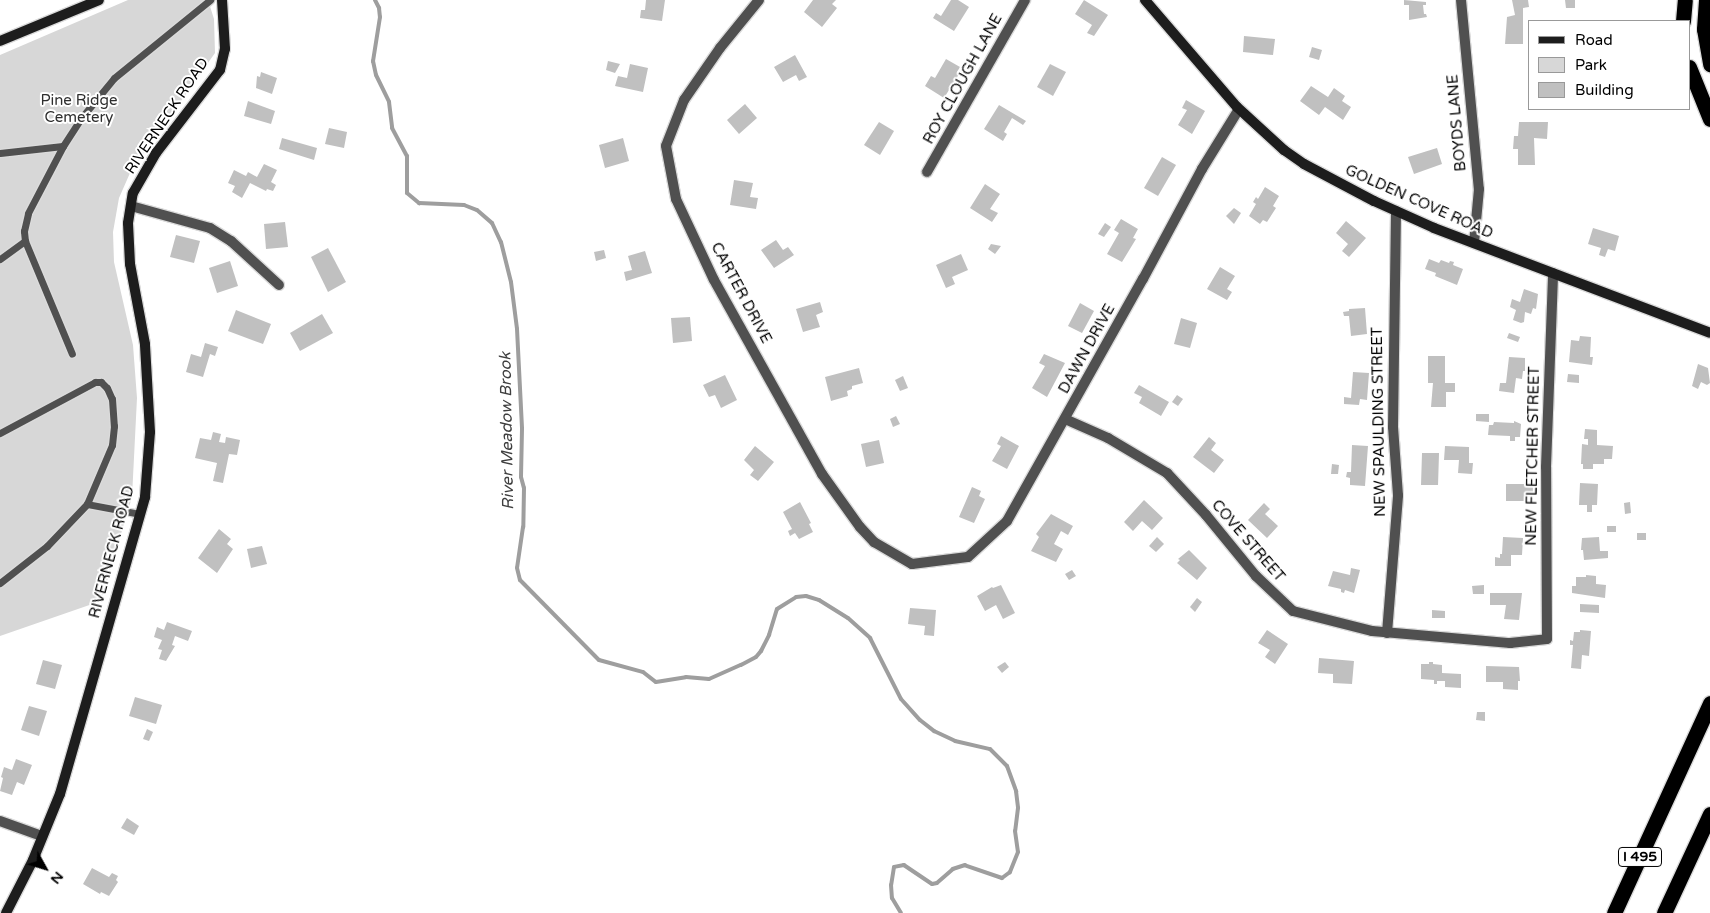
<!DOCTYPE html>
<html>
<head>
<meta charset="utf-8">
<style>
  body { margin:0 }
  #map { position:relative; width:1710px; height:913px; overflow:hidden; background:#fff; font-family:"Varela Round",sans-serif }
  div>[style] { position:absolute }
  [style*='--x'] { left:calc(var(--x)*1px); top:calc(var(--y)*1px); width:calc(var(--w)*1px); rotate:calc(var(--a)*1deg) }
  .green>* { inset:0; background:#d7d7d7 }
  .stream>* { height:4px; margin:-2px; padding:0 2px; transform-origin:2px; border-radius:2px; background:#9e9e9e }
  .building>* { inset:0; background:#c0c0c0 }
  .roads { filter:drop-shadow(1px 0 #dbdbdb) drop-shadow(-1px 0 #dbdbdb) drop-shadow(0 1px #dbdbdb) drop-shadow(0 -1px #dbdbdb) }
  .lane>* { height:7px; margin:-3.5px; padding:0 3.5px; transform-origin:3.5px; border-radius:3.5px; background:#505050 }
  .street>* { height:10px; margin:-5px; padding:0 5px; transform-origin:5px; border-radius:5px; background:#505050 }
  .secondary>* { height:10px; margin:-5px; padding:0 5px; transform-origin:5px; border-radius:5px; background:#1d1d1d }
  .highway>* { height:15px; margin:-7.5px; padding:0 7.5px; transform-origin:7.5px; border-radius:7.5px; background:#000 }
  span { translate:-50% -50%; white-space:nowrap; text-align:center; line-height:1.15; -webkit-text-stroke:4px #fff; paint-order:stroke }
  .shield-label span { padding:1px 4px; background:#fff; border:1px solid; border-radius:4px; -webkit-text-stroke-width:0 }
  .shield-label { font-size:14px; color:#000; font-weight:700 }
  .street-label { font-size:15px; color:#000 }
  .park-label { font-size:15px; color:#2e2e2e }
  .water-label { font-size:16px; color:#3f3f3f; font-style:italic }
  .legend { position:absolute; left:1528px; top:20px; width:162px; height:90px; box-sizing:border-box; background:#fff; border:1px solid #999; margin:0; padding:6px 9px; list-style:none; font-size:15px; color:#000 }
  .legend li { display:flex; align-items:center; gap:10px; height:25px }
  .legend b { width:25px; border:1px solid #999 }
  .north { position:absolute; left:20px; top:843px; width:50px; height:50px; -webkit-text-stroke:4px #fff; paint-order:stroke; rotate:129deg; font-size:14px; font-weight:700; line-height:20px; text-align:center; color:#000 }
  .north::after { content:''; display:block; margin:auto; width:18px; height:22px; background:#000; clip-path:polygon(50% 0,100% 100%,50% 72%,0 100%) }
</style>
</head>
<body>
<div id="map">
  <div class="green">
    <div style="clip-path:polygon(128px 0,208px 0,214px 19px,215px 53px,130px 173px,119px 198px,113px 232px,114px 262px,133px 345px,137px 398px,132px 497px,101px 601px,0 636px,0 55px)"></div>
  </div>
  <div class="stream">
    <div style="--x:375;--y:0;--w:9;--a:63"></div>
    <div style="--x:379;--y:8;--w:9;--a:84"></div>
    <div style="--x:380;--y:17;--w:45;--a:99"></div>
    <div style="--x:373;--y:61;--w:14;--a:78"></div>
    <div style="--x:376;--y:75;--w:30;--a:64"></div>
    <div style="--x:389;--y:102;--w:26;--a:83"></div>
    <div style="--x:392;--y:128;--w:32;--a:62"></div>
    <div style="--x:407;--y:156;--w:37;--a:90"></div>
    <div style="--x:407;--y:193;--w:16;--a:40"></div>
    <div style="--x:419;--y:203;--w:45;--a:2.5"></div>
    <div style="--x:464;--y:205;--w:14;--a:21"></div>
    <div style="--x:477;--y:210;--w:20;--a:41"></div>
    <div style="--x:492;--y:223;--w:21;--a:65"></div>
    <div style="--x:501;--y:242;--w:41;--a:76"></div>
    <div style="--x:511;--y:282;--w:47;--a:82.7"></div>
    <div style="--x:517;--y:329;--w:100;--a:87.1"></div>
    <div style="--x:522;--y:429;--w:48;--a:91.2"></div>
    <div style="--x:521;--y:477;--w:11;--a:75"></div>
    <div style="--x:524;--y:488;--w:39;--a:91"></div>
    <div style="--x:523;--y:527;--w:41;--a:98.3"></div>
    <div style="--x:517;--y:568;--w:12;--a:76"></div>
    <div style="--x:520;--y:580;--w:112;--a:45.4"></div>
    <div style="--x:599;--y:660;--w:46;--a:15.3"></div>
    <div style="--x:643;--y:672;--w:16;--a:38"></div>
    <div style="--x:656;--y:682;--w:30;--a:-9"></div>
    <div style="--x:686;--y:677;--w:23;--a:5"></div>
    <div style="--x:709;--y:679;--w:35;--a:-24"></div>
    <div style="--x:741;--y:665;--w:17;--a:-28"></div>
    <div style="--x:756;--y:657;--w:8;--a:-50"></div>
    <div style="--x:761;--y:651;--w:18;--a:-63"></div>
    <div style="--x:769;--y:635;--w:27;--a:-73"></div>
    <div style="--x:777;--y:609;--w:22;--a:-32"></div>
    <div style="--x:796;--y:597;--w:10;--a:-6"></div>
    <div style="--x:806;--y:596;--w:14;--a:17"></div>
    <div style="--x:819;--y:600;--w:34;--a:32"></div>
    <div style="--x:848;--y:618;--w:30;--a:42"></div>
    <div style="--x:870;--y:638;--w:68;--a:63.1"></div>
    <div style="--x:901;--y:699;--w:28;--a:48"></div>
    <div style="--x:920;--y:720;--w:18;--a:38"></div>
    <div style="--x:934;--y:731;--w:23;--a:25"></div>
    <div style="--x:955;--y:741;--w:36;--a:13"></div>
    <div style="--x:990;--y:749;--w:24;--a:45"></div>
    <div style="--x:1007;--y:766;--w:27;--a:70"></div>
    <div style="--x:1016;--y:791;--w:17;--a:83"></div>
    <div style="--x:1018;--y:808;--w:23;--a:97"></div>
    <div style="--x:1015;--y:831;--w:21;--a:82"></div>
    <div style="--x:1018;--y:852;--w:22;--a:112"></div>
    <div style="--x:1010;--y:872;--w:10;--a:143"></div>
    <div style="--x:1002;--y:878;--w:39;--a:-161"></div>
    <div style="--x:965;--y:865;--w:13;--a:162"></div>
    <div style="--x:953;--y:869;--w:21;--a:139"></div>
    <div style="--x:937;--y:883;--w:5;--a:169"></div>
    <div style="--x:932;--y:884;--w:34;--a:-146"></div>
    <div style="--x:904;--y:865;--w:10;--a:169"></div>
    <div style="--x:894;--y:867;--w:18;--a:99"></div>
    <div style="--x:891;--y:885;--w:13;--a:86"></div>
    <div style="--x:892;--y:898;--w:17;--a:59"></div>
  </div>
  <div class="building">
    <div style="clip-path:polygon(646px 0,665px 0,662px 21px,640px 18px,641px 10px,645px 10px)"></div>
    <div style="clip-path:polygon(813px 0,836px 0,832px 4px,837px 8px,822px 27px,804px 12px)"></div>
    <div style="clip-path:polygon(951px 0,958px 0,969px 7px,954px 31px,933px 18px,936px 13px,941px 16px)"></div>
    <div style="clip-path:polygon(1084px 0,1108px 15px,1094px 36px,1087px 33px,1092px 25px,1075px 14px)"></div>
    <div style="clip-path:polygon(1404px 0,1426px 2px,1426px 5px,1423px 5px,1424px 14px,1426px 14px,1427px 17px,1409px 20px,1409px 5px,1404px 5px)"></div>
    <div style="clip-path:polygon(1512px 0,1528px 0,1529px 7px,1523px 8px,1523px 44px,1505px 44px,1507px 17px,1515px 15px)"></div>
    <div style="clip-path:polygon(1565px 0,1575px 0,1575px 8px,1566px 8px)"></div>
    <div style="clip-path:polygon(1244px 36px,1275px 39px,1273px 55px,1243px 52px)"></div>
    <div style="clip-path:polygon(1312px 47px,1322px 50px,1319px 60px,1309px 57px)"></div>
    <div style="clip-path:polygon(795px 55px,807px 77px,799px 81px,796px 75px,783px 82px,774px 67px)"></div>
    <div style="clip-path:polygon(946px 59px,960px 67px,957px 72px,959px 74px,944px 98px,925px 86px,931px 76px,935px 78px)"></div>
    <div style="clip-path:polygon(608px 61px,620px 64px,615px 73px,606px 70px)"></div>
    <div style="clip-path:polygon(630px 64px,648px 68px,643px 92px,615px 86px,618px 76px,627px 78px)"></div>
    <div style="clip-path:polygon(1050px 64px,1066px 72px,1053px 96px,1037px 87px)"></div>
    <div style="clip-path:polygon(261px 72px,277px 78px,272px 94px,256px 88px,257px 76px,260px 77px)"></div>
    <div style="clip-path:polygon(1311px 86px,1328px 97px,1334px 88px,1345px 96px,1342px 101px,1351px 107px,1343px 120px,1325px 107px,1319px 115px,1300px 101px)"></div>
    <div style="clip-path:polygon(1186px 100px,1205px 111px,1192px 134px,1178px 125px,1187px 110px,1182px 108px)"></div>
    <div style="clip-path:polygon(248px 101px,275px 111px,271px 124px,244px 116px)"></div>
    <div style="clip-path:polygon(745px 104px,757px 118px,739px 134px,727px 120px)"></div>
    <div style="clip-path:polygon(999px 105px,1026px 121px,1023px 125px,1012px 118px,1004px 132px,1007px 134px,1003px 141px,984px 129px)"></div>
    <div style="clip-path:polygon(879px 122px,894px 131px,880px 155px,864px 145px)"></div>
    <div style="clip-path:polygon(1519px 122px,1548px 122px,1547px 139px,1534px 138px,1535px 165px,1518px 165px,1518px 149px,1513px 149px,1514px 136px,1518px 136px)"></div>
    <div style="clip-path:polygon(329px 128px,347px 132px,344px 148px,325px 144px)"></div>
    <div style="clip-path:polygon(282px 138px,317px 148px,314px 160px,279px 149px)"></div>
    <div style="clip-path:polygon(623px 138px,629px 161px,605px 168px,599px 145px)"></div>
    <div style="clip-path:polygon(1437px 148px,1442px 164px,1414px 174px,1408px 157px)"></div>
    <div style="clip-path:polygon(1162px 157px,1176px 165px,1158px 196px,1144px 188px)"></div>
    <div style="clip-path:polygon(264px 164px,277px 170px,271px 182px,276px 185px,273px 191px,267px 189px,266px 191px,250px 183px,242px 198px,232px 192px,235px 186px,228px 183px,234px 170px,246px 176px,248px 172px,257px 177px)"></div>
    <div style="clip-path:polygon(734px 180px,753px 183px,750px 197px,758px 198px,756px 209px,730px 205px)"></div>
    <div style="clip-path:polygon(985px 184px,1000px 194px,990px 209px,998px 213px,992px 222px,970px 208px)"></div>
    <div style="clip-path:polygon(1265px 187px,1279px 196px,1273px 206px,1276px 208px,1267px 222px,1263px 220px,1260px 224px,1249px 216px,1256px 204px,1253px 202px,1256px 197px,1258px 199px)"></div>
    <div style="clip-path:polygon(1234px 208px,1241px 213px,1234px 224px,1226px 216px)"></div>
    <div style="clip-path:polygon(1121px 219px,1138px 229px,1133px 238px,1136px 239px,1122px 262px,1107px 254px,1119px 233px,1114px 230px)"></div>
    <div style="clip-path:polygon(1346px 221px,1366px 238px,1349px 257px,1342px 251px,1348px 244px,1336px 233px)"></div>
    <div style="clip-path:polygon(285px 222px,288px 247px,266px 249px,264px 224px)"></div>
    <div style="clip-path:polygon(1105px 223px,1111px 227px,1104px 237px,1098px 234px)"></div>
    <div style="clip-path:polygon(1593px 228px,1619px 236px,1615px 251px,1608px 249px,1605px 257px,1599px 255px,1601px 248px,1588px 244px)"></div>
    <div style="clip-path:polygon(176px 235px,200px 241px,194px 263px,170px 257px)"></div>
    <div style="clip-path:polygon(776px 240px,783px 250px,788px 247px,794px 255px,774px 268px,761px 250px)"></div>
    <div style="clip-path:polygon(991px 244px,1001px 246px,995px 254px,988px 249px)"></div>
    <div style="clip-path:polygon(328px 248px,346px 282px,328px 292px,311px 257px)"></div>
    <div style="clip-path:polygon(604px 250px,606px 258px,596px 261px,594px 252px)"></div>
    <div style="clip-path:polygon(645px 251px,652px 273px,626px 281px,624px 272px,632px 270px,628px 256px)"></div>
    <div style="clip-path:polygon(961px 254px,968px 270px,952px 277px,955px 284px,946px 288px,936px 265px)"></div>
    <div style="clip-path:polygon(1429px 259px,1439px 263px,1441px 260px,1449px 263px,1450px 261px,1454px 262px,1453px 265px,1463px 269px,1457px 285px,1435px 276px,1436px 273px,1425px 269px)"></div>
    <div style="clip-path:polygon(230px 261px,238px 286px,217px 293px,209px 268px)"></div>
    <div style="clip-path:polygon(1220px 267px,1235px 276px,1227px 289px,1232px 292px,1227px 300px,1207px 289px)"></div>
    <div style="clip-path:polygon(1524px 289px,1538px 294px,1536px 309px,1533px 308px,1531px 314px,1525px 312px,1524px 322px,1521px 323px,1513px 320px,1516px 310px,1510px 307px,1512px 299px,1520px 302px)"></div>
    <div style="clip-path:polygon(820px 302px,823px 312px,816px 315px,820px 327px,803px 332px,796px 309px)"></div>
    <div style="clip-path:polygon(1080px 303px,1094px 311px,1082px 333px,1068px 326px)"></div>
    <div style="clip-path:polygon(1365px 308px,1367px 334px,1351px 336px,1349px 316px,1344px 316px,1343px 312px,1349px 311px,1349px 309px)"></div>
    <div style="clip-path:polygon(236px 310px,271px 324px,263px 344px,228px 331px)"></div>
    <div style="clip-path:polygon(322px 314px,333px 333px,300px 351px,290px 333px)"></div>
    <div style="clip-path:polygon(690px 317px,692px 341px,673px 343px,671px 318px)"></div>
    <div style="clip-path:polygon(1181px 318px,1197px 323px,1190px 348px,1174px 344px)"></div>
    <div style="clip-path:polygon(1509px 333px,1520px 337px,1518px 342px,1507px 338px)"></div>
    <div style="clip-path:polygon(1580px 336px,1591px 337px,1590px 357px,1593px 357px,1592px 365px,1569px 362px,1571px 340px,1579px 341px)"></div>
    <div style="clip-path:polygon(205px 343px,218px 347px,215px 356px,210px 354px,203px 377px,186px 372px,191px 354px,201px 357px)"></div>
    <div style="clip-path:polygon(1044px 354px,1065px 363px,1047px 397px,1032px 388px,1045px 366px,1039px 363px)"></div>
    <div style="clip-path:polygon(1428px 356px,1445px 356px,1445px 383px,1455px 383px,1455px 392px,1446px 392px,1446px 407px,1431px 407px,1433px 383px,1428px 383px)"></div>
    <div style="clip-path:polygon(1509px 357px,1525px 358px,1525px 371px,1523px 371px,1522px 379px,1516px 378px,1514px 393px,1499px 391px,1500px 383px,1506px 383px)"></div>
    <div style="clip-path:polygon(1698px 364px,1708px 368px,1710px 383px,1707px 385px,1701px 382px,1698px 389px,1692px 386px)"></div>
    <div style="clip-path:polygon(859px 368px,863px 383px,852px 386px,852px 389px,847px 391px,848px 396px,831px 401px,825px 377px)"></div>
    <div style="clip-path:polygon(1353px 372px,1369px 373px,1367px 400px,1360px 399px,1359px 405px,1344px 404px,1344px 397px,1351px 398px)"></div>
    <div style="clip-path:polygon(1568px 374px,1579px 375px,1579px 383px,1567px 382px)"></div>
    <div style="clip-path:polygon(725px 375px,737px 400px,721px 408px,715px 395px,709px 397px,703px 385px)"></div>
    <div style="clip-path:polygon(903px 376px,908px 388px,900px 391px,895px 380px)"></div>
    <div style="clip-path:polygon(1139px 385px,1169px 402px,1161px 416px,1139px 403px,1142px 397px,1134px 393px)"></div>
    <div style="clip-path:polygon(1177px 395px,1183px 399px,1178px 406px,1172px 402px)"></div>
    <div style="clip-path:polygon(1476px 414px,1489px 414px,1489px 422px,1476px 421px)"></div>
    <div style="clip-path:polygon(896px 416px,900px 424px,893px 427px,890px 419px)"></div>
    <div style="clip-path:polygon(1514px 421px,1521px 424px,1520px 437px,1515px 437px,1515px 441px,1510px 441px,1510px 436px,1488px 435px,1489px 425px,1493px 425px,1494px 422px,1514px 423px)"></div>
    <div style="clip-path:polygon(1585px 429px,1597px 430px,1597px 445px,1613px 446px,1612px 459px,1604px 459px,1604px 464px,1593px 464px,1593px 469px,1583px 469px,1583px 464px,1581px 464px,1582px 444px,1588px 445px,1588px 439px,1584px 439px)"></div>
    <div style="clip-path:polygon(213px 432px,221px 434px,219px 442px,225px 443px,226px 437px,240px 440px,237px 455px,229px 454px,223px 483px,213px 481px,217px 463px,195px 458px,200px 438px,211px 440px)"></div>
    <div style="clip-path:polygon(1001px 436px,1019px 446px,1007px 469px,992px 461px,1001px 446px,997px 444px)"></div>
    <div style="clip-path:polygon(1209px 437px,1216px 443px,1211px 450px,1224px 460px,1214px 473px,1193px 457px)"></div>
    <div style="clip-path:polygon(879px 440px,884px 463px,866px 467px,861px 444px)"></div>
    <div style="clip-path:polygon(1352px 445px,1368px 446px,1365px 486px,1350px 485px,1350px 478px,1346px 477px,1347px 472px,1351px 472px)"></div>
    <div style="clip-path:polygon(755px 446px,774px 462px,758px 481px,750px 475px,754px 470px,744px 460px)"></div>
    <div style="clip-path:polygon(1445px 446px,1469px 447px,1469px 463px,1473px 463px,1472px 474px,1458px 473px,1459px 460px,1444px 460px)"></div>
    <div style="clip-path:polygon(1422px 453px,1439px 453px,1438px 485px,1421px 485px)"></div>
    <div style="clip-path:polygon(1332px 464px,1339px 465px,1338px 474px,1331px 474px)"></div>
    <div style="clip-path:polygon(1580px 483px,1598px 484px,1597px 505px,1592px 505px,1592px 512px,1587px 512px,1587px 505px,1579px 505px)"></div>
    <div style="clip-path:polygon(1506px 484px,1533px 484px,1533px 501px,1506px 501px)"></div>
    <div style="clip-path:polygon(972px 487px,981px 491px,979px 496px,985px 499px,974px 523px,959px 517px)"></div>
    <div style="clip-path:polygon(1144px 500px,1163px 518px,1152px 530px,1142px 521px,1133px 531px,1124px 522px)"></div>
    <div style="clip-path:polygon(800px 502px,811px 523px,809px 524px,813px 532px,799px 539px,795px 533px,790px 536px,788px 531px,792px 529px,783px 512px)"></div>
    <div style="clip-path:polygon(1630px 502px,1631px 513px,1625px 514px,1624px 503px)"></div>
    <div style="clip-path:polygon(1264px 503px,1270px 509px,1265px 514px,1278px 526px,1267px 538px,1248px 520px)"></div>
    <div style="clip-path:polygon(1051px 514px,1073px 526px,1068px 535px,1061px 531px,1054px 544px,1063px 549px,1056px 562px,1031px 551px,1039px 537px,1036px 534px)"></div>
    <div style="clip-path:polygon(1607px 526px,1616px 526px,1616px 532px,1607px 532px)"></div>
    <div style="clip-path:polygon(219px 529px,231px 539px,227px 544px,233px 549px,217px 573px,198px 558px)"></div>
    <div style="clip-path:polygon(1637px 533px,1646px 533px,1646px 540px,1637px 540px)"></div>
    <div style="clip-path:polygon(1157px 537px,1164px 544px,1156px 552px,1149px 546px)"></div>
    <div style="clip-path:polygon(1503px 537px,1523px 538px,1522px 555px,1511px 555px,1511px 566px,1495px 566px,1495px 557px,1500px 558px,1500px 554px,1502px 554px)"></div>
    <div style="clip-path:polygon(1599px 537px,1600px 551px,1608px 551px,1608px 558px,1584px 560px,1583px 550px,1581px 550px,1582px 538px)"></div>
    <div style="clip-path:polygon(262px 546px,267px 564px,251px 568px,247px 549px)"></div>
    <div style="clip-path:polygon(1189px 550px,1207px 568px,1197px 580px,1177px 563px,1180px 560px,1178px 559px)"></div>
    <div style="clip-path:polygon(1351px 568px,1360px 570px,1354px 593px,1345px 590px,1344px 593px,1341px 592px,1341px 589px,1328px 586px,1333px 571px,1350px 575px)"></div>
    <div style="clip-path:polygon(1072px 570px,1076px 576px,1069px 580px,1065px 574px)"></div>
    <div style="clip-path:polygon(1586px 575px,1596px 576px,1596px 584px,1606px 585px,1605px 598px,1572px 593px,1572px 586px,1576px 586px,1576px 577px,1586px 577px)"></div>
    <div style="clip-path:polygon(1001px 585px,1015px 613px,1003px 619px,996px 605px,985px 611px,977px 596px,992px 587px,993px 588px)"></div>
    <div style="clip-path:polygon(1484px 585px,1484px 594px,1473px 594px,1472px 586px)"></div>
    <div style="clip-path:polygon(1490px 593px,1522px 593px,1519px 620px,1504px 619px,1506px 605px,1490px 605px)"></div>
    <div style="clip-path:polygon(1197px 598px,1202px 602px,1195px 612px,1190px 607px)"></div>
    <div style="clip-path:polygon(1580px 604px,1599px 605px,1599px 613px,1580px 612px)"></div>
    <div style="clip-path:polygon(910px 608px,936px 610px,934px 636px,924px 635px,925px 626px,908px 624px)"></div>
    <div style="clip-path:polygon(1432px 610px,1445px 611px,1445px 618px,1432px 618px)"></div>
    <div style="clip-path:polygon(167px 622px,192px 631px,188px 641px,175px 636px,172px 645px,175px 646px,166px 661px,159px 659px,162px 650px,158px 649px,162px 640px,154px 637px,157px 627px,164px 630px)"></div>
    <div style="clip-path:polygon(1267px 630px,1288px 644px,1275px 664px,1265px 657px,1270px 650px,1258px 643px)"></div>
    <div style="clip-path:polygon(1580px 630px,1591px 631px,1589px 656px,1582px 655px,1581px 669px,1571px 668px,1573px 645px,1570px 645px,1570px 640px,1573px 641px,1574px 632px,1580px 632px)"></div>
    <div style="clip-path:polygon(1319px 658px,1354px 661px,1352px 684px,1333px 683px,1333px 674px,1318px 673px)"></div>
    <div style="clip-path:polygon(43px 660px,62px 665px,55px 689px,36px 684px)"></div>
    <div style="clip-path:polygon(1005px 662px,1009px 667px,1002px 673px,997px 667px)"></div>
    <div style="clip-path:polygon(1429px 662px,1433px 662px,1433px 664px,1442px 665px,1442px 673px,1461px 674px,1461px 688px,1445px 687px,1445px 681px,1437px 681px,1437px 684px,1434px 684px,1434px 680px,1421px 679px,1421px 664px,1429px 664px)"></div>
    <div style="clip-path:polygon(1486px 666px,1519px 667px,1520px 681px,1518px 681px,1518px 690px,1503px 689px,1503px 682px,1486px 682px)"></div>
    <div style="clip-path:polygon(135px 697px,162px 705px,156px 724px,129px 716px)"></div>
    <div style="clip-path:polygon(29px 706px,47px 711px,39px 736px,21px 730px)"></div>
    <div style="clip-path:polygon(1477px 712px,1485px 712px,1485px 721px,1476px 720px)"></div>
    <div style="clip-path:polygon(147px 729px,153px 732px,149px 741px,143px 739px)"></div>
    <div style="clip-path:polygon(16px 759px,32px 765px,24px 785px,17px 782px,12px 795px,0 791px,3px 778px,1px 777px,4px 767px,12px 770px)"></div>
    <div style="clip-path:polygon(127px 818px,139px 826px,134px 835px,121px 828px)"></div>
    <div style="clip-path:polygon(92px 868px,109px 877px,112px 873px,118px 876px,116px 880px,118px 882px,109px 896px,101px 892px,100px 894px,83px 884px)"></div>
  </div>
  <div class="roads">
    <div class="lane">
      <div style="--x:0;--y:153;--w:63;--a:-6.3"></div>
      <div style="--x:63;--y:146;--w:35;--a:-57"></div>
      <div style="--x:82;--y:117;--w:50;--a:-50.6"></div>
      <div style="--x:114;--y:78;--w:124;--a:-39.1"></div>
      <div style="--x:25;--y:241;--w:10;--a:-96"></div>
      <div style="--x:24;--y:231;--w:18;--a:-77"></div>
      <div style="--x:28;--y:213;--w:76;--a:-62.4"></div>
      <div style="--x:0;--y:259;--w:31;--a:-36"></div>
      <div style="--x:25;--y:241;--w:122;--a:67.4"></div>
      <div style="--x:0;--y:433;--w:108;--a:-28.2"></div>
      <div style="--x:95;--y:382;--w:6;--a:0"></div>
      <div style="--x:101;--y:382;--w:8;--a:45"></div>
      <div style="--x:107;--y:388;--w:12;--a:66"></div>
      <div style="--x:112;--y:399;--w:27;--a:86"></div>
      <div style="--x:114;--y:426;--w:19;--a:96"></div>
      <div style="--x:112;--y:445;--w:64;--a:113"></div>
      <div style="--x:87;--y:504;--w:58;--a:133.6"></div>
      <div style="--x:47;--y:546;--w:60;--a:141.8"></div>
      <div style="--x:87;--y:504;--w:54;--a:10.7"></div>
    </div>
    <div class="street">
      <div style="--x:759;--y:0;--w:62;--a:129.1"></div>
      <div style="--x:720;--y:48;--w:63;--a:124.7"></div>
      <div style="--x:684;--y:100;--w:49;--a:111.4"></div>
      <div style="--x:666;--y:146;--w:54;--a:79.3"></div>
      <div style="--x:676;--y:199;--w:89;--a:64.9"></div>
      <div style="--x:714;--y:280;--w:222;--a:60.9"></div>
      <div style="--x:822;--y:474;--w:65;--a:54.4"></div>
      <div style="--x:860;--y:527;--w:21;--a:47"></div>
      <div style="--x:874;--y:542;--w:44;--a:30.1"></div>
      <div style="--x:912;--y:564;--w:56;--a:-7.1"></div>
      <div style="--x:968;--y:557;--w:53;--a:-42.7"></div>
      <div style="--x:1007;--y:521;--w:278;--a:-60.7"></div>
      <div style="--x:1143;--y:279;--w:125;--a:-61.8"></div>
      <div style="--x:1202;--y:169;--w:70;--a:-58.3"></div>
      <div style="--x:1461;--y:0;--w:190;--a:84.6"></div>
      <div style="--x:1479;--y:189;--w:54;--a:95.3"></div>
      <div style="--x:927;--y:172;--w:198;--a:-60.3"></div>
      <div style="--x:131;--y:206;--w:82;--a:15.6"></div>
      <div style="--x:210;--y:228;--w:25;--a:32"></div>
      <div style="--x:231;--y:241;--w:65;--a:42.5"></div>
      <div style="--x:1065;--y:419;--w:47;--a:23.8"></div>
      <div style="--x:1108;--y:438;--w:69;--a:30.7"></div>
      <div style="--x:1167;--y:473;--w:57;--a:47.1"></div>
      <div style="--x:1206;--y:515;--w:79;--a:50.7"></div>
      <div style="--x:1256;--y:576;--w:51;--a:43.4"></div>
      <div style="--x:1293;--y:611;--w:81;--a:14.2"></div>
      <div style="--x:1372;--y:631;--w:139;--a:5"></div>
      <div style="--x:1510;--y:643;--w:37;--a:-6"></div>
      <div style="--x:1547;--y:639;--w:172;--a:-90.3"></div>
      <div style="--x:1546;--y:467;--w:194;--a:-87.9"></div>
      <div style="--x:1387;--y:633;--w:138;--a:-85.4"></div>
      <div style="--x:1398;--y:495;--w:68;--a:-94.2"></div>
      <div style="--x:1393;--y:427;--w:216;--a:-89.2"></div>
      <div style="--x:0;--y:821;--w:45;--a:19.7"></div>
    </div>
    <div class="secondary">
      <div style="--x:1145;--y:0;--w:141;--a:49.3"></div>
      <div style="--x:1237;--y:107;--w:64;--a:42.5"></div>
      <div style="--x:1284;--y:150;--w:24;--a:35"></div>
      <div style="--x:1304;--y:164;--w:79;--a:27.9"></div>
      <div style="--x:1374;--y:201;--w:66;--a:24.2"></div>
      <div style="--x:1434;--y:228;--w:295;--a:20.8"></div>
      <div style="--x:0;--y:41;--w:107;--a:-22.5"></div>
      <div style="--x:6;--y:913;--w:59;--a:-63"></div>
      <div style="--x:33;--y:860;--w:71;--a:-67.8"></div>
      <div style="--x:60;--y:794;--w:309;--a:-74"></div>
      <div style="--x:145;--y:497;--w:65;--a:-85.6"></div>
      <div style="--x:150;--y:432;--w:88;--a:-93.3"></div>
      <div style="--x:145;--y:344;--w:81;--a:-100.6"></div>
      <div style="--x:130;--y:264;--w:41;--a:-92.8"></div>
      <div style="--x:128;--y:223;--w:30;--a:-81"></div>
      <div style="--x:133;--y:193;--w:46;--a:-60.1"></div>
      <div style="--x:156;--y:153;--w:105;--a:-52.4"></div>
      <div style="--x:220;--y:70;--w:22;--a:-77"></div>
      <div style="--x:225;--y:49;--w:49;--a:-93.5"></div>
    </div>
    <div class="highway">
      <div style="--x:1706;--y:0;--w:29;--a:94"></div>
      <div style="--x:1704;--y:29;--w:36;--a:80"></div>
      <div style="--x:1683;--y:21;--w:21;--a:-85"></div>
      <div style="--x:1689;--y:67;--w:56;--a:68"></div>
      <div style="--x:1614;--y:913;--w:231;--a:-65.4"></div>
      <div style="--x:1664;--y:913;--w:109;--a:-65.1"></div>
    </div>
  </div>
  <div class="shield-label">
    <span style="left:1640px;top:857px">I 495</span>
  </div>
  <div class="street-label">
    <span style="left:963px;top:79px;rotate:-61deg">ROY CLOUGH LANE</span>
    <span style="left:167px;top:116px;rotate:-56deg">RIVERNECK ROAD</span>
    <span style="left:1457px;top:123px;rotate:-95deg">BOYDS LANE</span>
    <span style="left:1419px;top:202px;rotate:24deg">GOLDEN COVE ROAD</span>
    <span style="left:741px;top:293px;rotate:62deg">CARTER DRIVE</span>
    <span style="left:1087px;top:349px;rotate:-61deg">DAWN DRIVE</span>
    <span style="left:1379px;top:422px;rotate:-91deg">NEW SPAULDING STREET</span>
    <span style="left:1533px;top:456px;rotate:-89deg">NEW FLETCHER STREET</span>
    <span style="left:1248px;top:541px;rotate:49deg">COVE STREET</span>
    <span style="left:112px;top:552px;rotate:-75deg">RIVERNECK ROAD</span>
  </div>
  <div class="park-label">
    <span style="left:79px;top:109px">Pine Ridge<br>Cemetery</span>
  </div>
  <div class="water-label">
    <span style="left:507px;top:431px;rotate:-91deg">River Meadow Brook</span>
  </div>
  <ul class="legend">
  <li><b style="height:6px;background:#1d1d1d"></b>Road</li>
  <li><b style="height:14px;background:#d7d7d7"></b>Park</li>
  <li><b style="height:14px;background:#c0c0c0"></b>Building</li>
  </ul>
  <div class="north">N</div>
</div>
</body>
</html>
